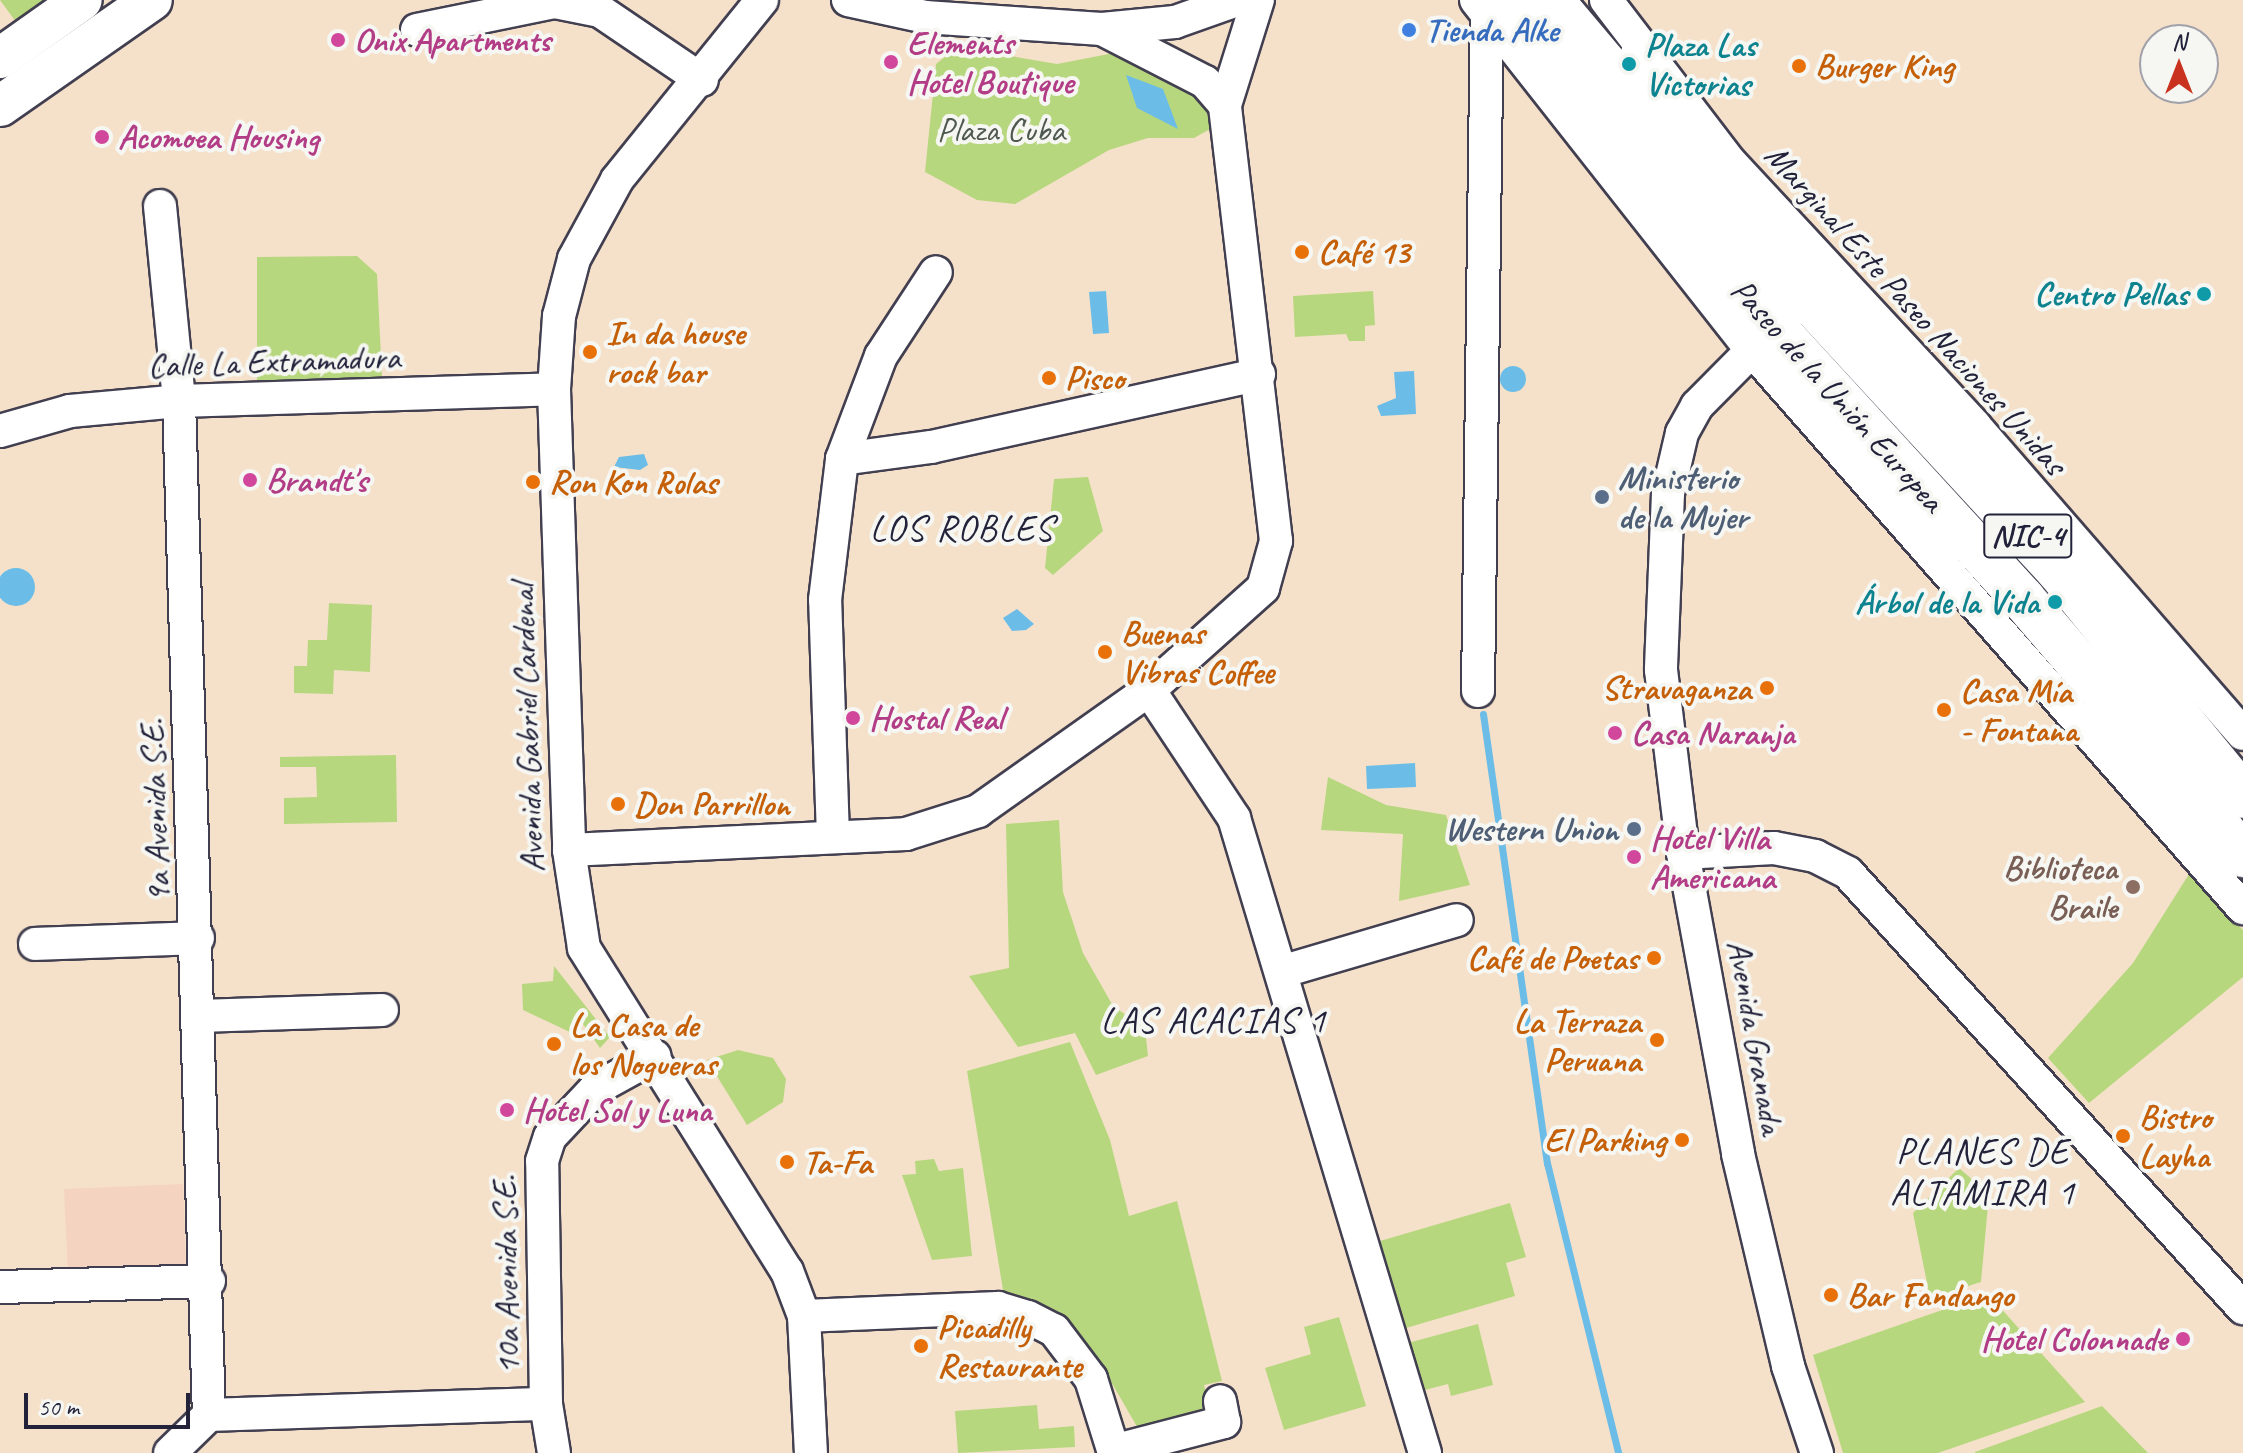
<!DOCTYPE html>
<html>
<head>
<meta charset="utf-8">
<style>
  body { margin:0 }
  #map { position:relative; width:2243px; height:1453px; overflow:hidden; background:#f5e1ca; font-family:Caveat,sans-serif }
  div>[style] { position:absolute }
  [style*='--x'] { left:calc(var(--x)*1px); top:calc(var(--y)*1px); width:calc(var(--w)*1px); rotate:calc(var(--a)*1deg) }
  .built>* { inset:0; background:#f4d3c0 }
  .green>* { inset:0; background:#b7d77e }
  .water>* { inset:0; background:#6bbde7 }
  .round { border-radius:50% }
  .stream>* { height:7px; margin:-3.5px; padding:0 3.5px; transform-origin:3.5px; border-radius:3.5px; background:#6bbde7 }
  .roads { filter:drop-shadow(2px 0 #423f50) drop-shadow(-2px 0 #423f50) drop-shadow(0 2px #423f50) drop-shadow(0 -2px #423f50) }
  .minor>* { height:32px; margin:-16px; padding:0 16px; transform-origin:16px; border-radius:16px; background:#fff }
  .major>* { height:40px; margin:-20px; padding:0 20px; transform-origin:20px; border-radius:20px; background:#fff }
  .highway>* { height:44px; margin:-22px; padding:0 22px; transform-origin:22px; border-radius:22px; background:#fff }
  .dots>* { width:22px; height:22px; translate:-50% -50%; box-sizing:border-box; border:4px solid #f6f6f2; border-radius:50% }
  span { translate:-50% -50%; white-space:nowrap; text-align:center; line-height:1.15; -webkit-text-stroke:8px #f6f6f2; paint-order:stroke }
  .shield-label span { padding:2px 6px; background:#f6f6f2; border:2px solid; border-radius:6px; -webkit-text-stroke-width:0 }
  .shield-label { font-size:32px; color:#22223b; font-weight:700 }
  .shop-label { font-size:34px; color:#366cbe; font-weight:700 }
  .left { translate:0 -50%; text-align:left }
  .hotel-label { font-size:34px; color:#b23c85; font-weight:700 }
  .right { translate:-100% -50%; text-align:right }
  .culture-label { font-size:34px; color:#0d838f; font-weight:700 }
  .food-label { font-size:34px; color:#c56008; font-weight:700 }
  .park-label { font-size:34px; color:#4f584f }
  .street-label { font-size:34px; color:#22223b }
  .service-label { font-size:34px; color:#4e5e75; font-weight:700 }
  .education-label { font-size:34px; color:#785e54; font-weight:700 }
  .neighbourhood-label { font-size:36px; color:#22223b; letter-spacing:2px }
  .north { position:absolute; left:2139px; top:24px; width:80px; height:80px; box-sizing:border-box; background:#f6f6f2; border:2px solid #a1a1a9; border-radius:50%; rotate:0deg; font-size:22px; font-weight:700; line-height:32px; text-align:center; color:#22223b }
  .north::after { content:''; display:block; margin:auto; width:28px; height:36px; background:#c8321e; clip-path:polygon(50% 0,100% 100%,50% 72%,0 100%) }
  .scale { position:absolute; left:24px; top:1393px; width:166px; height:36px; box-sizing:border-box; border:4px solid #22223b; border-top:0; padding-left:10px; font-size:24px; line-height:28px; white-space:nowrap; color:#22223b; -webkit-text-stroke:6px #f6f6f2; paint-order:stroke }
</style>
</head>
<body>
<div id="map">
  <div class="built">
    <div style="clip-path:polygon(183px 1184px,186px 1269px,68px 1273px,64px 1189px)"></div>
  </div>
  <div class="green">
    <div style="clip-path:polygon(0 0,52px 0,16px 22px)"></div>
    <div style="clip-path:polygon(976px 50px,1057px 64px,1119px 52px,1216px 95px,1212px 128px,1194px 138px,1148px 138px,1109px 150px,1015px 204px,977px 200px,925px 172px,936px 64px,952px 51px)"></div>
    <div style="clip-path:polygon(357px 256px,377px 274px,382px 378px,257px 383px,257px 257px)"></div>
    <div style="clip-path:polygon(1373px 291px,1375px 325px,1365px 326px,1365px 341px,1349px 341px,1346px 334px,1295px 337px,1293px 296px)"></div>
    <div style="clip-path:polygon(1088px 477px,1103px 531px,1053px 575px,1045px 568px,1054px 479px)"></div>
    <div style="clip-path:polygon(329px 603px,372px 605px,370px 672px,334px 670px,333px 694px,294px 693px,294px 666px,307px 666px,308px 640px,327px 640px)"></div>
    <div style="clip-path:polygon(396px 755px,397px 822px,284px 824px,284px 798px,317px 797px,316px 767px,280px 767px,280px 757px)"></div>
    <div style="clip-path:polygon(1328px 777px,1386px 805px,1446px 815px,1470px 885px,1399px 901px,1403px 834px,1321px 830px)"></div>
    <div style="clip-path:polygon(1059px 820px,1063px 892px,1083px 953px,1113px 1006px,1145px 1028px,1148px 1056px,1096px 1075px,1075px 1033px,1018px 1047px,969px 976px,1009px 968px,1006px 824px)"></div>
    <div style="clip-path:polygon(2189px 874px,2243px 930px,2243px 977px,2089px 1103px,2048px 1058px,2133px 963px)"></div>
    <div style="clip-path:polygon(554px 966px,610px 1037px,600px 1048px,580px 1020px,574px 1034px,523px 1010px,522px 984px,553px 981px)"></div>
    <div style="clip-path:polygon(1070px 1042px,1110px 1140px,1129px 1216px,1177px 1201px,1222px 1381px,1204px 1385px,1211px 1416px,1140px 1432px,1113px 1385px,1042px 1312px,1003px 1290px,967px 1071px)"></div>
    <div style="clip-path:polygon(738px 1050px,773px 1058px,786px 1079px,783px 1102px,747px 1125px,707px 1060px)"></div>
    <div style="clip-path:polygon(934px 1159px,939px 1171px,963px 1168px,972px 1256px,932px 1260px,902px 1175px,916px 1174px,915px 1161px)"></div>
    <div style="clip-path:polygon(1959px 1168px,1989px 1194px,1981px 1282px,1930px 1298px,1913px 1213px)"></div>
    <div style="clip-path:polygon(1510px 1203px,1526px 1257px,1506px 1263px,1515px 1296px,1406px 1328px,1380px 1241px)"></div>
    <div style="clip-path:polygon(1988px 1294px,2085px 1402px,1938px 1453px,1843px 1453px,1813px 1355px)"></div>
    <div style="clip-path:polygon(1339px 1317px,1366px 1406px,1284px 1430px,1265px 1368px,1311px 1354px,1304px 1327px)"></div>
    <div style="clip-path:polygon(1478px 1324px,1493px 1385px,1451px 1396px,1448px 1384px,1417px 1392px,1404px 1344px)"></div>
    <div style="clip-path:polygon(1037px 1405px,1039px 1429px,1074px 1426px,1075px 1447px,958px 1453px,955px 1411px)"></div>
    <div style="clip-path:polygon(2102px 1406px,2148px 1453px,1975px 1453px,1975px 1452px)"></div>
  </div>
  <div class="water">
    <div style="clip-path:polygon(1126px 75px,1163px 89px,1178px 129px,1137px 108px)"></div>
    <div style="clip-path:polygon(1106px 291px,1109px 333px,1093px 334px,1089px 292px)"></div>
    <div class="round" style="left:1500px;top:366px;width:26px;height:26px"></div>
    <div style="clip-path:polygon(1414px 371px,1416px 414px,1381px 416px,1377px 406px,1396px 398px,1394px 372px)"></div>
    <div style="clip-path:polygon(644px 454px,648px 465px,640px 470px,614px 467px,619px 457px)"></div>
    <div class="round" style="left:-3px;top:568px;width:38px;height:38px"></div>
    <div style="clip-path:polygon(1017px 609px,1034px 624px,1026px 630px,1012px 631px,1003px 618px)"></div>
    <div style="clip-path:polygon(1415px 763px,1416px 787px,1367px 789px,1366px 766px)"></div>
  </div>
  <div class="stream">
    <div style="--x:1483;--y:714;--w:454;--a:81.9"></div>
    <div style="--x:1547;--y:1163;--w:299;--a:76.2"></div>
  </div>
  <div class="roads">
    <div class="minor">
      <div style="--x:762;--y:0;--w:231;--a:128.9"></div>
      <div style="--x:617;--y:180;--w:90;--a:118.6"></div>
      <div style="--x:574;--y:259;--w:59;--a:104.7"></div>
      <div style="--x:559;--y:316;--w:73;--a:93.9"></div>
      <div style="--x:554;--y:389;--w:461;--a:88.1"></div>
      <div style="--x:569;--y:850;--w:99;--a:81.3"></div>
      <div style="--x:584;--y:948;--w:381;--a:57.9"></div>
      <div style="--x:787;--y:1271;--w:48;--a:69.3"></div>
      <div style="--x:804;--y:1316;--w:137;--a:87.1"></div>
      <div style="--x:848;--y:0;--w:79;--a:12.4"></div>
      <div style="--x:925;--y:17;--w:177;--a:3.9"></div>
      <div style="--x:1102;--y:29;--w:73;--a:-5.5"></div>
      <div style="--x:1175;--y:22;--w:66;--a:-19.5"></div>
      <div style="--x:1476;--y:0;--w:444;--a:51.8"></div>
      <div style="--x:1751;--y:349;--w:745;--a:48.65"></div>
      <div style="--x:1606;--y:0;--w:204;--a:52.6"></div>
      <div style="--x:1730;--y:162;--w:360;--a:47.1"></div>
      <div style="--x:1975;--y:426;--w:408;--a:49"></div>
      <div style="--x:1102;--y:29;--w:116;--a:27.2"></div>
      <div style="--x:1205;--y:82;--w:30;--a:49"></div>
      <div style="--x:417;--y:30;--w:141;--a:-11.5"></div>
      <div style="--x:555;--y:2;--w:46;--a:11.3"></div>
      <div style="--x:600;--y:11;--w:123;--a:34.1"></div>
      <div style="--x:160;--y:206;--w:196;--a:84.4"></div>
      <div style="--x:179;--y:401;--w:1014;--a:88.31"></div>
      <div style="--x:1789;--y:313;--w:131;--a:134.7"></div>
      <div style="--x:1697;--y:406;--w:31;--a:119"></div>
      <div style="--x:1682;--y:433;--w:62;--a:103.1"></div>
      <div style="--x:1668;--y:493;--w:177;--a:92.3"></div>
      <div style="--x:1661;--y:670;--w:184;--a:83.1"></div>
      <div style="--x:1683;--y:853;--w:306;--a:79.6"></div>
      <div style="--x:1738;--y:1154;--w:218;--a:76.7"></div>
      <div style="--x:1788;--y:1366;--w:92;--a:71.6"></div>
      <div style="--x:0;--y:431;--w:73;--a:-15.9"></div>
      <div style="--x:70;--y:411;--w:109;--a:-5.2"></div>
      <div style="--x:179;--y:401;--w:375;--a:-1.8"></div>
      <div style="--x:842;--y:459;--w:110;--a:-69.3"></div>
      <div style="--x:881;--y:356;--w:100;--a:-56.8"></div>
      <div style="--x:1149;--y:690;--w:154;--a:56.4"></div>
      <div style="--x:1234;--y:818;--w:663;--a:73.26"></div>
      <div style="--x:1478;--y:691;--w:685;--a:-89.25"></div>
      <div style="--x:833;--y:837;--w:237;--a:-91.9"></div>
      <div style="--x:825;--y:600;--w:142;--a:-83.1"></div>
      <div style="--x:842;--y:459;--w:90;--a:-7.7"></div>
      <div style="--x:931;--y:447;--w:336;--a:-12.5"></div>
      <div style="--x:569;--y:850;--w:337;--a:-2.7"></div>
      <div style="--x:906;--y:834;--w:76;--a:-17.7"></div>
      <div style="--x:978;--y:811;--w:209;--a:-35.3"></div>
      <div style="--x:1149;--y:690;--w:153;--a:-41.8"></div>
      <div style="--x:1263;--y:588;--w:49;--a:-74.5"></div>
      <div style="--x:1276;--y:541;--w:439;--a:-96.7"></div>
      <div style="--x:1225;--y:105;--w:110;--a:-72.6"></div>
      <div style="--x:1683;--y:853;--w:91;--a:-3.1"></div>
      <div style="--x:1774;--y:848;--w:42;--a:11"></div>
      <div style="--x:1815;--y:856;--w:37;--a:27"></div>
      <div style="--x:1848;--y:873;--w:588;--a:47.76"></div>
      <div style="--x:35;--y:944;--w:163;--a:-2.1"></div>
      <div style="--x:1284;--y:971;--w:180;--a:-16.4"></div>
      <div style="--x:200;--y:1016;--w:182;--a:-1.9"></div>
      <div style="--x:0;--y:1287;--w:209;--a:-1.6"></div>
      <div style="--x:804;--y:1316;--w:194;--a:-2.4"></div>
      <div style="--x:998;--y:1308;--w:31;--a:17"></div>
      <div style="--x:1028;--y:1317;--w:29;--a:27"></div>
      <div style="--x:1054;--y:1330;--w:61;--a:52.9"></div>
      <div style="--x:1091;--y:1379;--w:77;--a:72.7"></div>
      <div style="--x:1113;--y:1451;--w:115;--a:-14.6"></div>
      <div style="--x:1224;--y:1422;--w:21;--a:-101"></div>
      <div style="--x:170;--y:1453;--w:54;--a:-44.3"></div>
      <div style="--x:209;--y:1415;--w:337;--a:-1.9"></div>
      <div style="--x:554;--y:1453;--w:50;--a:-99.3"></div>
      <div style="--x:546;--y:1404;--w:243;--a:-90.9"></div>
      <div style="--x:542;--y:1161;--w:25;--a:-72"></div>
      <div style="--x:550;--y:1137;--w:66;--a:-46.8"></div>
      <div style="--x:595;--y:1089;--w:68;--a:-28.8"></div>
    </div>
    <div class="major">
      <div style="--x:0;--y:58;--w:100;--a:-35.3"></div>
      <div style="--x:0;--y:106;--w:185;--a:-34.9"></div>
    </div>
    <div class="highway">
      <div style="--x:1506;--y:0;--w:423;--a:50.7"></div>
      <div style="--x:1774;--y:327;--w:369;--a:47.5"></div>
      <div style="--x:2023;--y:599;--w:338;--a:49.3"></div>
      <div style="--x:1551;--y:0;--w:304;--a:49.9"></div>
      <div style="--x:1747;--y:233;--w:459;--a:47.3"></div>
      <div style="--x:2058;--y:570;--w:292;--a:50.7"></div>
      <div style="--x:1643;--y:54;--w:85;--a:64.3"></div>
    </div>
  </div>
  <div class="dots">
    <div style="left:1409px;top:30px;background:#3f7fe0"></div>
    <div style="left:338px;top:40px;background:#d1479c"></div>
    <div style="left:891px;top:62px;background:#d1479c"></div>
    <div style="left:1629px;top:64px;background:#0f9aa8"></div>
    <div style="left:1799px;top:66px;background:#e8710a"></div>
    <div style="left:102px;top:137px;background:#d1479c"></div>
    <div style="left:1302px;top:252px;background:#e8710a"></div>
    <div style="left:2204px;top:294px;background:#0f9aa8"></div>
    <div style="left:590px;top:352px;background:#e8710a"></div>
    <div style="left:1049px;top:378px;background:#e8710a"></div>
    <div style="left:250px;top:480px;background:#d1479c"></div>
    <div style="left:533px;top:482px;background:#e8710a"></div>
    <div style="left:1602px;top:497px;background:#5c6f8a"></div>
    <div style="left:2055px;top:602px;background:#0f9aa8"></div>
    <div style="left:1105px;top:652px;background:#e8710a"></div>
    <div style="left:1767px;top:688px;background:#e8710a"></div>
    <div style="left:1944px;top:710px;background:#e8710a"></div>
    <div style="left:853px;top:718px;background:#d1479c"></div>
    <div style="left:1615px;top:733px;background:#d1479c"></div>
    <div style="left:618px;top:804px;background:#e8710a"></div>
    <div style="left:1634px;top:829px;background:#5c6f8a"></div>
    <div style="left:1634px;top:857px;background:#d1479c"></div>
    <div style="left:2133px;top:887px;background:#8d6e63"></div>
    <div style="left:1654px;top:958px;background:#e8710a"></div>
    <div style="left:1657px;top:1040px;background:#e8710a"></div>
    <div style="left:554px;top:1044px;background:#e8710a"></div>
    <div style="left:507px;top:1110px;background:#d1479c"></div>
    <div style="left:2123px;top:1136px;background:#e8710a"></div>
    <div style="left:1682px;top:1140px;background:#e8710a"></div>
    <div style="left:787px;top:1162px;background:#e8710a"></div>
    <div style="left:1831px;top:1295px;background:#e8710a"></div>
    <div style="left:2183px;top:1339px;background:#d1479c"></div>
    <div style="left:921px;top:1346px;background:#e8710a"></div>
  </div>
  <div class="shield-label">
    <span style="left:2028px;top:536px">NIC-4</span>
  </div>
  <div class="shop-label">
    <span class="left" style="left:1425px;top:30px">Tienda Alke</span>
  </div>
  <div class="hotel-label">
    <span class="left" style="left:354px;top:40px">Onix Apartments</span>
    <span class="left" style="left:907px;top:62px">Elements<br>Hotel Boutique</span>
    <span class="left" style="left:118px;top:137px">Acomoea Housing</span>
    <span class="left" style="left:266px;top:480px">Brandt's</span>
    <span class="left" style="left:869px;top:718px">Hostal Real</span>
    <span class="left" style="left:1631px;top:733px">Casa Naranja</span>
    <span class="left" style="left:1650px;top:857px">Hotel Villa<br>Americana</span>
    <span class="left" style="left:523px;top:1110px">Hotel Sol y Luna</span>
    <span class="right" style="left:2167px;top:1339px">Hotel Colonnade</span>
  </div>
  <div class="culture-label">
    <span class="left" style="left:1645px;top:64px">Plaza Las<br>Victorias</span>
    <span class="right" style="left:2188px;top:294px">Centro Pellas</span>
    <span class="right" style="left:2039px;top:602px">Árbol de la Vida</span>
  </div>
  <div class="food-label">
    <span class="left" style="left:1815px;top:66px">Burger King</span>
    <span class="left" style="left:1318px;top:252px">Café 13</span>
    <span class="left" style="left:606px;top:352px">In da house<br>rock bar</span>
    <span class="left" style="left:1065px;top:378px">Pisco</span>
    <span class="left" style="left:549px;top:482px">Ron Kon Rolas</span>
    <span class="left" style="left:1121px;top:652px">Buenas<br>Vibras Coffee</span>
    <span class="right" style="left:1751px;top:688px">Stravaganza</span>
    <span class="left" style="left:1960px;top:710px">Casa Mía<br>- Fontana</span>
    <span class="left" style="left:634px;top:804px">Don Parrillon</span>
    <span class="right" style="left:1638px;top:958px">Café de Poetas</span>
    <span class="right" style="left:1641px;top:1040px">La Terraza<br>Peruana</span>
    <span class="left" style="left:570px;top:1044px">La Casa de<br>los Nogueras</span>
    <span class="left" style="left:2139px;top:1136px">Bistro<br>Layha</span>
    <span class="right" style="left:1666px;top:1140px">El Parking</span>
    <span class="left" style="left:803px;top:1162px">Ta-Fa</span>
    <span class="left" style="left:1847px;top:1295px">Bar Fandango</span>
    <span class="left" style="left:937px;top:1346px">Picadilly<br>Restaurante</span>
  </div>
  <div class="park-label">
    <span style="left:1001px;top:130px">Plaza Cuba</span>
  </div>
  <div class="street-label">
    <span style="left:1916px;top:309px;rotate:48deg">Marginal Este Paseo Naciones Unidas</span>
    <span style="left:274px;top:361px;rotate:-2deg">Calle La Extramadura</span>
    <span style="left:1838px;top:395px;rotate:48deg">Paseo de la Unión Europea</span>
    <span style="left:527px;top:728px;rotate:-92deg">Avenida Gabriel Cardenal</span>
    <span style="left:155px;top:811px;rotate:-92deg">9a Avenida S.E.</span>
    <span style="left:1756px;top:1037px;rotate:80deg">Avenida Granada</span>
    <span style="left:506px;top:1275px;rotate:-91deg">10a Avenida S.E.</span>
  </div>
  <div class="service-label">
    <span class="left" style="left:1618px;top:497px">Ministerio<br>de la Mujer</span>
    <span class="right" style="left:1618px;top:829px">Western Union</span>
  </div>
  <div class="education-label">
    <span class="right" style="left:2117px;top:887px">Biblioteca<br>Braile</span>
  </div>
  <div class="neighbourhood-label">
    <span style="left:962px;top:529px">LOS ROBLES</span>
    <span style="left:1214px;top:1021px">LAS ACACIAS 1</span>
    <span style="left:1983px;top:1172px">PLANES DE<br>ALTAMIRA 1</span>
  </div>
  <div class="north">N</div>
  <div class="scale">50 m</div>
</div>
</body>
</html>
